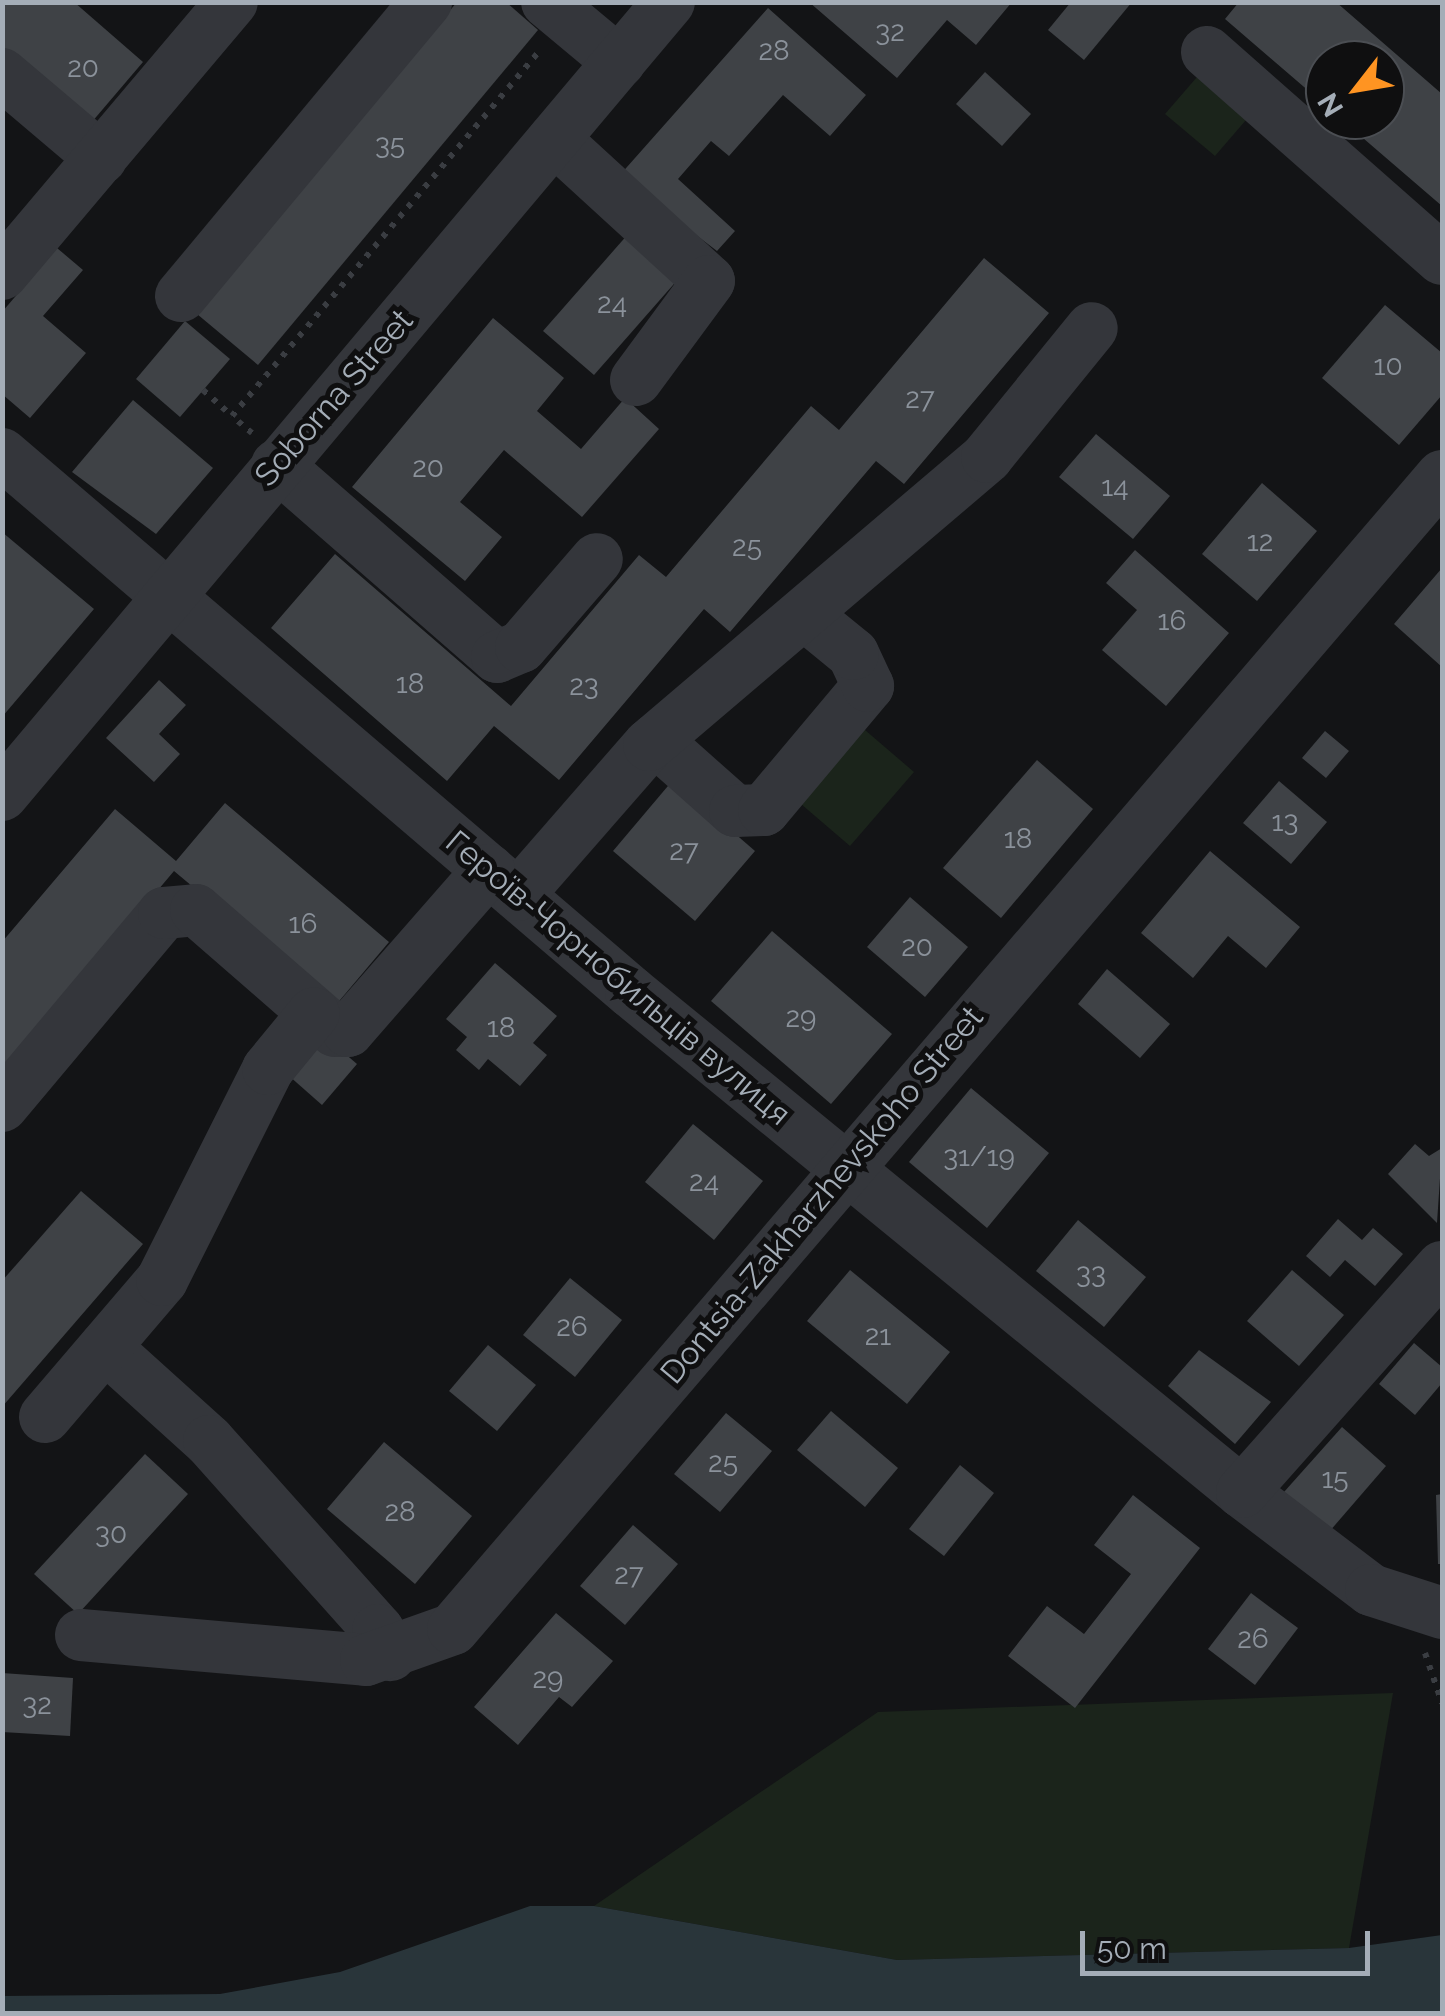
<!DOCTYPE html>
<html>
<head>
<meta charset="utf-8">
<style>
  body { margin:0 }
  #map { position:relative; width:1445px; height:2016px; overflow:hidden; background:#131416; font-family:Raleway,sans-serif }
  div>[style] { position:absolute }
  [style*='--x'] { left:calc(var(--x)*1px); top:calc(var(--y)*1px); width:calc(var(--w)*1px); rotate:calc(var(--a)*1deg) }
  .green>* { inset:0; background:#1b241b }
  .water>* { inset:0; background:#29353a }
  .building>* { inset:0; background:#3f4246 }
  .path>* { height:6px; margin-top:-3px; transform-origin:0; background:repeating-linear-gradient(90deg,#3a3d42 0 5px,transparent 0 13px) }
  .minor>* { height:52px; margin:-26px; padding:0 26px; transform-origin:26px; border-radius:26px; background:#34363b }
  span { translate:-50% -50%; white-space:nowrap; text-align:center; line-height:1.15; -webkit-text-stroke:10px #0f0f10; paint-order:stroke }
  .number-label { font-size:28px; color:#8b929b }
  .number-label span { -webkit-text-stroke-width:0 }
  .street-label { font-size:32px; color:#a4adb7 }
  .frame { position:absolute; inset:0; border:5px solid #a4adb7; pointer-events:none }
  .north { position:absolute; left:1305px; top:40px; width:100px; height:100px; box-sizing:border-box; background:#0f0f10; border:2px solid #4b4e53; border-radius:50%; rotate:239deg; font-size:28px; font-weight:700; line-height:40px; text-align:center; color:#a4adb7 }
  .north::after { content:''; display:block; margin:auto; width:35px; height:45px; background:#ff9422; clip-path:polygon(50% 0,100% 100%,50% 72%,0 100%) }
  .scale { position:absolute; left:1080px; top:1931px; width:290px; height:45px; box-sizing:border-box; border:5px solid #a4adb7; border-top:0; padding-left:12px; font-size:30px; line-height:35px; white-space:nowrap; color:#a4adb7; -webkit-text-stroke:8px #0f0f10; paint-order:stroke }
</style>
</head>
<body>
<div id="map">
  <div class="green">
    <div style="clip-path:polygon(1197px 77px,1246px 120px,1215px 156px,1165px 114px)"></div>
    <div style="clip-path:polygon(858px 724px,914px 772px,850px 846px,794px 798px)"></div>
    <div style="clip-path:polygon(1393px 1693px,1349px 1948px,897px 1960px,594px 1906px,878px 1712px)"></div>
  </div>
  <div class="water">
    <div style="clip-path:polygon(530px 1906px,594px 1906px,897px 1960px,1349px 1948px,1442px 1935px,1442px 2013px,3px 2013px,3px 1996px,220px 1994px,340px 1972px)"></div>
  </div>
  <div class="building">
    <div style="clip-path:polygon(2px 2px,74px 2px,143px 62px,91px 123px,2px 46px)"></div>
    <div style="clip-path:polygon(457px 2px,506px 2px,538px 30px,258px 365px,197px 314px)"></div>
    <div style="clip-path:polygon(809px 2px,1012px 2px,976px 45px,947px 20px,897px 78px)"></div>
    <div style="clip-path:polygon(1071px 2px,1132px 2px,1084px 60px,1048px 30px)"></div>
    <div style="clip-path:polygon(1239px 2px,1336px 2px,1442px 94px,1442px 206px,1342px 120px,1385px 120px,1385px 60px,1325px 60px,1325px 105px,1225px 19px)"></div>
    <div style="clip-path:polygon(768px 8px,866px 95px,830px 136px,783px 95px,729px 156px,711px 141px,678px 179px,735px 231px,717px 251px,619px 176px)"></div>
    <div style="clip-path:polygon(985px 72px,1031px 114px,1002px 146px,956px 104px)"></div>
    <div style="clip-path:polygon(629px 233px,680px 277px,594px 375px,543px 331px)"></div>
    <div style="clip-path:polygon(57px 248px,83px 270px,43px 316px,86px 353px,30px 418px,2px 394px,2px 312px)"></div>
    <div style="clip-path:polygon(984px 258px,1049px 313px,904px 484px,876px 461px,730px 632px,704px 609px,559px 780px,494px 726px,447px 781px,271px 628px,335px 554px,511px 706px,639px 555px,666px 577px,811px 406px,839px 430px)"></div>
    <div style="clip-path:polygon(1385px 305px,1442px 353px,1442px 395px,1399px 445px,1322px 378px)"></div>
    <div style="clip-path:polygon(493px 318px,564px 378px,537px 411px,581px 449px,625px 398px,659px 429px,582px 517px,504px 450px,460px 502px,502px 537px,465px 581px,352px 487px)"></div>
    <div style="clip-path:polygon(185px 321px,230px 359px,180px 417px,136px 379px)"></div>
    <div style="clip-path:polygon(133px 400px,213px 468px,156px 534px,72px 472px)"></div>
    <div style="clip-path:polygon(1096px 434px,1170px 496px,1133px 539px,1059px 477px)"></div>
    <div style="clip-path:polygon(1262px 483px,1317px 531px,1257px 601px,1202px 554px)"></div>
    <div style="clip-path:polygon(2px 532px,94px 609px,2px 717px)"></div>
    <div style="clip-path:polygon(1135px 550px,1229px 633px,1166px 706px,1102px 650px,1137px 610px,1106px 583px)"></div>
    <div style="clip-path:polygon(1442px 568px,1442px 667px,1394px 624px)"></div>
    <div style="clip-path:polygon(159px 680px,186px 705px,159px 734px,180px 754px,154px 782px,106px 738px)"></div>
    <div style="clip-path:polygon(1325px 731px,1349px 751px,1326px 778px,1302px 758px)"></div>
    <div style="clip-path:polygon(1037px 760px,1093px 809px,1001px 918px,943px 868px)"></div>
    <div style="clip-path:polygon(673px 780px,755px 851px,695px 921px,613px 851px)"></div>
    <div style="clip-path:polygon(1279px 781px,1327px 822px,1291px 864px,1243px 823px)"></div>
    <div style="clip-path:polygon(225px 803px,389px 942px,335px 1006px,174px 871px,2px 1075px,2px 942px,115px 809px,176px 861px)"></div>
    <div style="clip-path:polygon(1210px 851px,1300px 927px,1266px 968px,1228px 936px,1193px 978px,1141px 933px)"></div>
    <div style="clip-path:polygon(910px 897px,968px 947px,925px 997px,867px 947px)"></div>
    <div style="clip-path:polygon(772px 931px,892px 1034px,831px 1104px,711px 1001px)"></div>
    <div style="clip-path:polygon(495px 963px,557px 1016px,533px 1043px,547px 1055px,520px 1086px,488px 1059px,479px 1070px,456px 1050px,467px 1037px,446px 1019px)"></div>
    <div style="clip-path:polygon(1107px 969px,1170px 1024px,1140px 1058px,1078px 1004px)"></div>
    <div style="clip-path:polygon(322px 1034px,357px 1064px,322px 1105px,288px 1075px)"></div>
    <div style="clip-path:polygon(971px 1088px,1049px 1153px,987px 1228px,909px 1162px)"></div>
    <div style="clip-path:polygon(693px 1124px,763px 1181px,714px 1240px,645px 1182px)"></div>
    <div style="clip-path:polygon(1415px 1144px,1429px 1156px,1442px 1148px,1437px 1223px,1388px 1174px)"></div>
    <div style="clip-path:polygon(81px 1191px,143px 1244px,2px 1407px,2px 1281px)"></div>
    <div style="clip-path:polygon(1338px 1219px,1362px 1240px,1373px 1228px,1403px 1254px,1375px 1286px,1345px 1260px,1330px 1277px,1306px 1256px)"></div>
    <div style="clip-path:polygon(1078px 1220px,1146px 1277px,1104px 1327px,1036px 1271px)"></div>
    <div style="clip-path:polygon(850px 1270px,950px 1352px,907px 1404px,807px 1321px)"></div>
    <div style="clip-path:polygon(1292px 1270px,1344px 1315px,1299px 1366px,1247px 1321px)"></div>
    <div style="clip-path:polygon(570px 1278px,622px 1320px,575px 1377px,523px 1335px)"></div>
    <div style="clip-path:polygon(1414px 1343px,1442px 1367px,1442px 1383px,1415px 1415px,1379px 1384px)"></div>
    <div style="clip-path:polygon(488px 1345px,536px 1385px,497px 1431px,449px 1391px)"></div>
    <div style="clip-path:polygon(1199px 1350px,1271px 1402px,1235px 1444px,1168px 1386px)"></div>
    <div style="clip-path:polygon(831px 1411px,898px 1468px,865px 1507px,797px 1450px)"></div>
    <div style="clip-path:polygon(726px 1413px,772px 1451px,720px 1512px,674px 1474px)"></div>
    <div style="clip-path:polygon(1342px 1427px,1386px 1466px,1329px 1532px,1284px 1492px)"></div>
    <div style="clip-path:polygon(384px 1442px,472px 1516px,415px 1584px,327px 1509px)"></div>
    <div style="clip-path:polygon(145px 1454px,188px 1494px,78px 1614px,34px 1574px)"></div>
    <div style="clip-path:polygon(960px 1465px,994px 1493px,944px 1556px,909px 1529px)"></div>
    <div style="clip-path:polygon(1442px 1494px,1442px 1564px,1438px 1564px,1436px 1495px)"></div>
    <div style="clip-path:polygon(1133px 1495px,1200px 1548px,1075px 1708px,1008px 1656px,1047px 1606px,1084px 1634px,1131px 1574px,1094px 1545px)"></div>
    <div style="clip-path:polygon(633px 1525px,678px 1564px,625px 1625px,580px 1586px)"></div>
    <div style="clip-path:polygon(1251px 1593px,1298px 1628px,1255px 1685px,1208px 1649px)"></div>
    <div style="clip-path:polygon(556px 1613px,613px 1661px,572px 1707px,559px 1697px,518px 1745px,474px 1707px)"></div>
    <div style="clip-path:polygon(2px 1673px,73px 1678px,70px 1736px,2px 1732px)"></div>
  </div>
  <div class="path">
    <div style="--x:203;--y:390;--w:39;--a:42"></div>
    <div style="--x:252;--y:433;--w:26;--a:-140"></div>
    <div style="--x:232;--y:416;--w:477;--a:-49.9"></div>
    <div style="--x:1425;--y:1653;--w:53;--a:71.2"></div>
  </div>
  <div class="minor">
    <div style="--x:547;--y:2;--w:94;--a:39.8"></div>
    <div style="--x:1207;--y:52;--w:313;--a:41.4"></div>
    <div style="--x:2;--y:74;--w:130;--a:40.3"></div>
    <div style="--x:554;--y:139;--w:210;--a:42.5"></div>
    <div style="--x:709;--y:281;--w:123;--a:126.4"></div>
    <div style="--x:2;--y:274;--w:356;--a:-49.8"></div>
    <div style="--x:181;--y:296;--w:383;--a:-50.2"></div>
    <div style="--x:2;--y:454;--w:828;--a:40.54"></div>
    <div style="--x:631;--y:992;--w:790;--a:39.29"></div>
    <div style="--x:1242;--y:1492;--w:162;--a:37.2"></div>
    <div style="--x:1371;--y:1590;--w:75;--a:17.9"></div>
    <div style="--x:277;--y:465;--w:292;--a:41.1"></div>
    <div style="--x:497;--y:657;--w:26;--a:-23"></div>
    <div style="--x:521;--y:647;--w:116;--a:-49.2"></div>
    <div style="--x:655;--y:740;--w:107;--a:41.6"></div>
    <div style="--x:735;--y:811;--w:29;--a:-2"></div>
    <div style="--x:764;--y:810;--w:162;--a:-50"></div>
    <div style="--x:868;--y:686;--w:35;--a:-115"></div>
    <div style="--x:853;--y:654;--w:63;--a:-140.8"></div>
    <div style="--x:2;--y:795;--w:1036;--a:-49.93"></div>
    <div style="--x:518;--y:895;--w:199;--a:-48.9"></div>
    <div style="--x:649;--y:745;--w:444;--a:-40.4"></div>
    <div style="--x:987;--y:457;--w:166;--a:-50.9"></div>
    <div style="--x:2;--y:1106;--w:252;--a:-50"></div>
    <div style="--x:164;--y:913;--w:32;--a:-5"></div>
    <div style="--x:196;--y:910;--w:184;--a:41"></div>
    <div style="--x:335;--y:1031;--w:13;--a:0"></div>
    <div style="--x:348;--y:1031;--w:214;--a:-48.8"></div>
    <div style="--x:105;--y:1347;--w:140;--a:42.1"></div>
    <div style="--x:209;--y:1441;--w:254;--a:48.2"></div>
    <div style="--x:378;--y:1630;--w:28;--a:64"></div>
    <div style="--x:45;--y:1417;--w:180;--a:-49.5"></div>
    <div style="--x:162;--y:1280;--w:236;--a:-63.3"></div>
    <div style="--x:268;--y:1069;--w:72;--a:-50.6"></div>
    <div style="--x:1242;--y:1492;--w:301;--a:-48.4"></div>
    <div style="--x:81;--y:1635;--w:286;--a:5"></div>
    <div style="--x:366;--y:1660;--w:92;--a:-19.6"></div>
    <div style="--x:453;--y:1629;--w:1519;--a:-49.38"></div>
  </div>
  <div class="number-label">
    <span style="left:890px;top:32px">32</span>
    <span style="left:774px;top:51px">28</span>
    <span style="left:83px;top:68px">20</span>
    <span style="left:390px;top:145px">35</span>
    <span style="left:612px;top:304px">24</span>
    <span style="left:1388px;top:366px">10</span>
    <span style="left:920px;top:399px">27</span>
    <span style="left:428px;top:468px">20</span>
    <span style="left:1115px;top:487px">14</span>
    <span style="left:1260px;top:542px">12</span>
    <span style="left:747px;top:547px">25</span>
    <span style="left:1172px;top:621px">16</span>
    <span style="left:410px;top:684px">18</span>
    <span style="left:584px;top:686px">23</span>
    <span style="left:1285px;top:822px">13</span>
    <span style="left:1018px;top:839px">18</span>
    <span style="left:684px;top:851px">27</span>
    <span style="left:303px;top:924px">16</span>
    <span style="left:917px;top:947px">20</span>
    <span style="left:801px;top:1018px">29</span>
    <span style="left:501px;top:1028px">18</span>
    <span style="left:979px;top:1157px">31/19</span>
    <span style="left:704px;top:1182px">24</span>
    <span style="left:1091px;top:1274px">33</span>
    <span style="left:572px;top:1327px">26</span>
    <span style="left:878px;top:1336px">21</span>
    <span style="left:723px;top:1463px">25</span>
    <span style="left:1335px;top:1479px">15</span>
    <span style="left:400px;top:1512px">28</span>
    <span style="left:111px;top:1534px">30</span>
    <span style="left:629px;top:1575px">27</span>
    <span style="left:1253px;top:1639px">26</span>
    <span style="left:548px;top:1679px">29</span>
    <span style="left:37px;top:1705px">32</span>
  </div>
  <div class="street-label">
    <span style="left:334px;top:398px;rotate:-49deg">Soborna Street</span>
    <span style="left:618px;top:978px;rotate:40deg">Героїв-Чорнобильців вулиця</span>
    <span style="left:822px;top:1195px;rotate:-50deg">Dontsia-Zakharzhevskoho Street</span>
  </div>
  <div class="frame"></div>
  <div class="north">N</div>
  <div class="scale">50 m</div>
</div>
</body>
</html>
